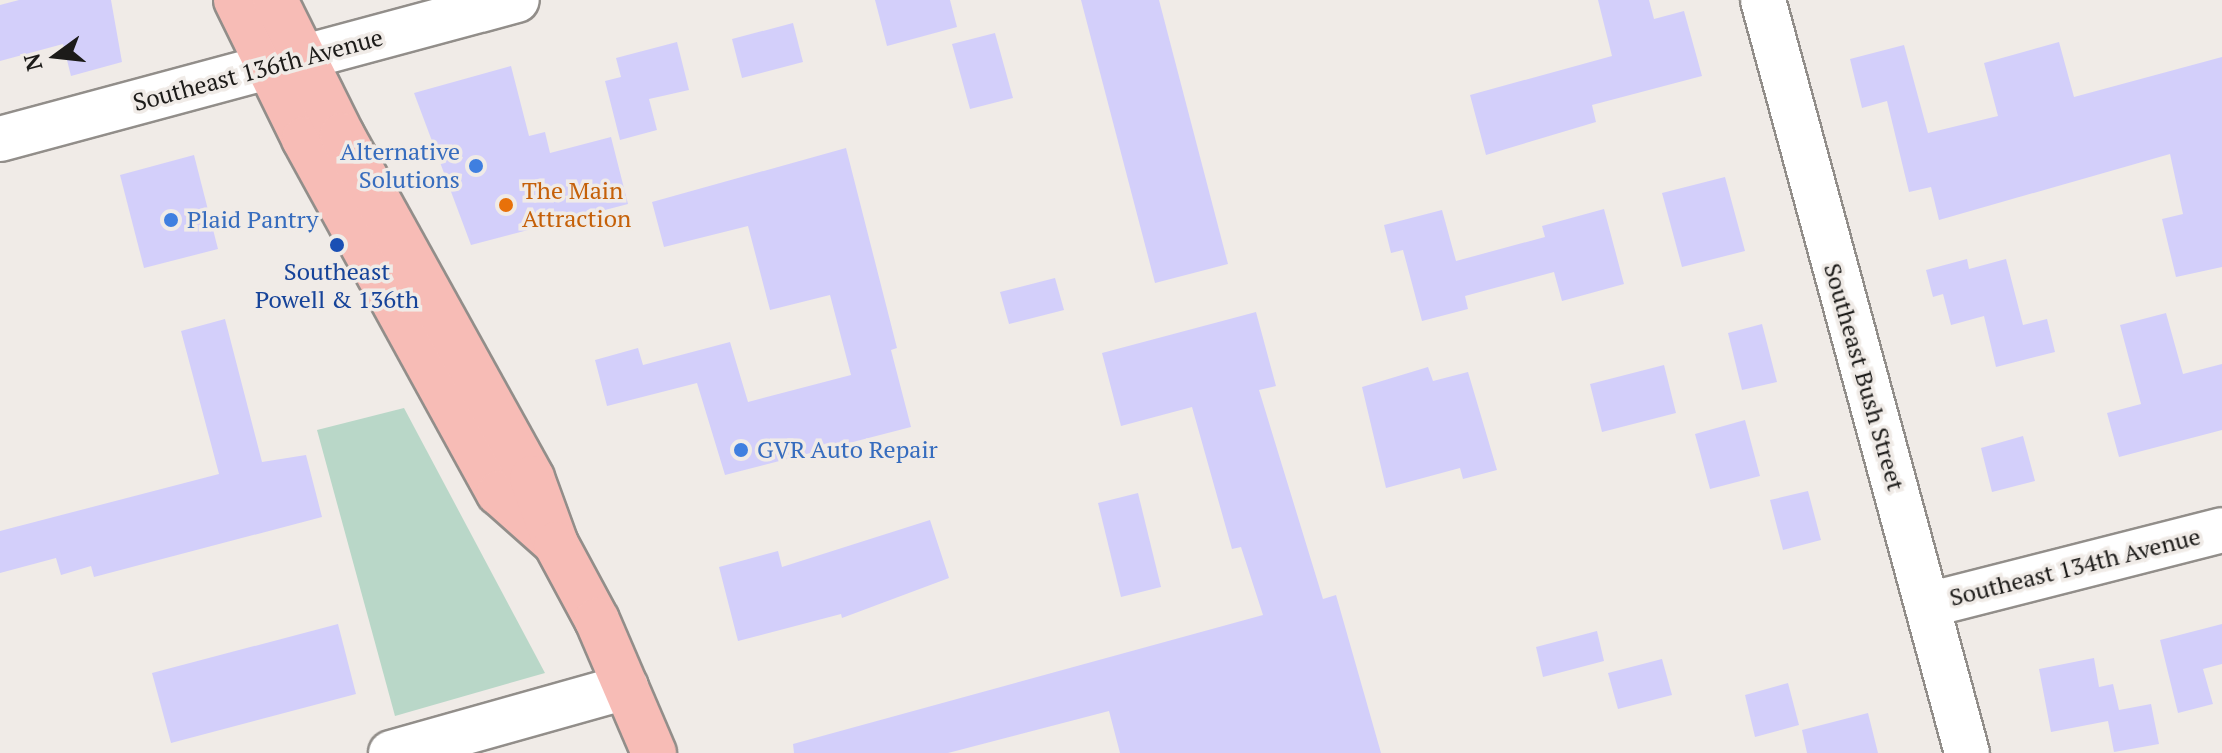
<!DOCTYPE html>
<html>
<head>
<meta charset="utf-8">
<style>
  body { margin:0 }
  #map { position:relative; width:2222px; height:753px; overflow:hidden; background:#f0ebe7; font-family:"PT Serif",serif }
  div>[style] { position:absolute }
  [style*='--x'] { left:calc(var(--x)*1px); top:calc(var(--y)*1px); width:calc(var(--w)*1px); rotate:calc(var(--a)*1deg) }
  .green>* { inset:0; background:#b9d7c8 }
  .building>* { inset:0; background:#d3cffa }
  .roads { filter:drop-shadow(2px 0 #928e8a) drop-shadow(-2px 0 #928e8a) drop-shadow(0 2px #928e8a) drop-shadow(0 -2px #928e8a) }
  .minor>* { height:44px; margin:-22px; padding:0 22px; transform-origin:22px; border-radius:22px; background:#fff }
  .major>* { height:44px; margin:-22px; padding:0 22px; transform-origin:22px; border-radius:22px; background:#f7bcb6 }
  .dots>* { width:22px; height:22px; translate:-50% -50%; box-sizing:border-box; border:4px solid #f0ebe7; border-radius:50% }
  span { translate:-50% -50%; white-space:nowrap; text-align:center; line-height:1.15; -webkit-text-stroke:7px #f0ebe7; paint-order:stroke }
  .street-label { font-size:24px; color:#1c1b19 }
  .shop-label { font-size:24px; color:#366cbe }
  .right { translate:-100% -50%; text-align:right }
  .left { translate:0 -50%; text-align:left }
  .food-label { font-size:24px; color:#c56008 }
  .transit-label { font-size:24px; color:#164399 }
  .north { position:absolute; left:16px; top:16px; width:80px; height:80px; -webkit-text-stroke:6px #f0ebe7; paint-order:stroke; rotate:255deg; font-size:22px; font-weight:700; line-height:32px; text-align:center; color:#1c1b19 }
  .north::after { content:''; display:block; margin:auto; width:28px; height:36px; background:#1c1b19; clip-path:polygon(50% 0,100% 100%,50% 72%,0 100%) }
</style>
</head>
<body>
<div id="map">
  <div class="green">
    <div style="clip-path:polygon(404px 408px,545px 673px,395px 716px,317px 430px)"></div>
  </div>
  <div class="building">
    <div style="clip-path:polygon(19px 0,111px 0,122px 62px,71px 76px,63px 44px,0 61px,0 5px)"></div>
    <div style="clip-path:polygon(875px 0,950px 0,957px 27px,887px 46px)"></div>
    <div style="clip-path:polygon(1081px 0,1159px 0,1228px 264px,1155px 283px)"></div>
    <div style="clip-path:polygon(1598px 0,1649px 0,1654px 19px,1684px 11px,1702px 76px,1592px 105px,1596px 122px,1486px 155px,1470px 95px,1612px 56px)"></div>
    <div style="clip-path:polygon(793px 23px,803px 62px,742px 78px,732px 39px)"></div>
    <div style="clip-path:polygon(995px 33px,1013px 98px,970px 109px,952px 44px)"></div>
    <div style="clip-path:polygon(677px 42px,689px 90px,649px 99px,657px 130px,620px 140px,605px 81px,621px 77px,616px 58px)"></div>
    <div style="clip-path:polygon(2059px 42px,2074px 97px,2222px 57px,2222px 267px,2176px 277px,2162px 219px,2183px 214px,2170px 154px,1939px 220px,1931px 187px,1909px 192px,1887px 101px,1862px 108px,1850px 59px,1904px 45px,1928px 133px,1998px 116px,1984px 63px)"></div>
    <div style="clip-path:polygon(511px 66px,529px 136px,545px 132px,550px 153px,611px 137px,628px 204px,471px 245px,414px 93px)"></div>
    <div style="clip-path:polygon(846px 148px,897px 348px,891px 350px,911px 427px,725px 475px,697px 383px,607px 406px,595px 360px,638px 348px,643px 365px,730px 342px,748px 402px,851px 375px,830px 295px,770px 310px,748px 226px,664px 247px,652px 202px)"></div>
    <div style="clip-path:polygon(194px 155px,218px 249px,144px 268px,120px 175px)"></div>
    <div style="clip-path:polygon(1725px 177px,1745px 251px,1682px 267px,1662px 193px)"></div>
    <div style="clip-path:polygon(1604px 209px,1624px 284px,1562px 301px,1554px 272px,1465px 296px,1468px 309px,1422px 321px,1403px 250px,1391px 253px,1384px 225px,1442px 210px,1456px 261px,1545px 237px,1542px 226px)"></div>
    <div style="clip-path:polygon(1967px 259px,1969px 269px,2006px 259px,2023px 325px,2047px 319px,2055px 352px,1996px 367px,1984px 316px,1951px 325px,1943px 294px,1933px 297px,1926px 270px)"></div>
    <div style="clip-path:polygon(1055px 278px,1064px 310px,1009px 324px,1000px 292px)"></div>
    <div style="clip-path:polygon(1256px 312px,1276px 386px,1259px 390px,1323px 599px,1336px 595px,1381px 753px,1120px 753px,1109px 711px,948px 753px,794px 753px,793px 744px,1263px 615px,1241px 547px,1232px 549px,1192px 407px,1121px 426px,1102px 353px)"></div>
    <div style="clip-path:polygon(2166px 313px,2183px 374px,2222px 364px,2222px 430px,2119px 457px,2107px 413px,2141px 404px,2120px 325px)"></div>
    <div style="clip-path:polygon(225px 319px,262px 462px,306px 455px,322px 517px,94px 577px,91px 566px,61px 575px,56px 558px,0 573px,0 531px,219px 474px,181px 331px)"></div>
    <div style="clip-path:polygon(1762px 324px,1777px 382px,1742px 390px,1728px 333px)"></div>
    <div style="clip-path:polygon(1664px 365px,1676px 413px,1602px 432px,1590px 384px)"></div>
    <div style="clip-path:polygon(1428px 367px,1433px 381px,1468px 372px,1497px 470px,1463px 479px,1460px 468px,1386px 488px,1362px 387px)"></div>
    <div style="clip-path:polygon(1745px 420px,1760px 476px,1710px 489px,1695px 434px)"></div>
    <div style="clip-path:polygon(2023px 436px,2035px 481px,1992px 492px,1981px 448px)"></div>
    <div style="clip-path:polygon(1808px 491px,1821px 540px,1783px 550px,1770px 500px)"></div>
    <div style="clip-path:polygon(1138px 493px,1161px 587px,1121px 597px,1098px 503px)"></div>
    <div style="clip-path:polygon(930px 520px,949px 578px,842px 618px,841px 614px,738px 641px,719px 567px,778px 551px,782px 567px)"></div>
    <div style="clip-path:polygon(338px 624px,356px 694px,171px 743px,152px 673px)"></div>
    <div style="clip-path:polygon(2222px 624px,2222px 664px,2203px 669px,2213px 704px,2178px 713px,2160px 640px)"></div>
    <div style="clip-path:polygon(1597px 631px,1604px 661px,1543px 677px,1536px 647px)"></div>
    <div style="clip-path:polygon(2094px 658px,2099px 687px,2113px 684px,2119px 710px,2151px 704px,2159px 744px,2114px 752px,2108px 721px,2051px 732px,2039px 669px)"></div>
    <div style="clip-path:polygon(1662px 659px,1672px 695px,1618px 709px,1608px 673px)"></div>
    <div style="clip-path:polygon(1788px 683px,1799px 725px,1755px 737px,1745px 695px)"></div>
    <div style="clip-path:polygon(1868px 713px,1878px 753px,1807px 753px,1802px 730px)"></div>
  </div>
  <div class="roads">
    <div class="minor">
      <div style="--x:1763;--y:0;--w:780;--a:74.84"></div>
      <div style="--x:0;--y:139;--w:535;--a:-15.05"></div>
      <div style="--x:1928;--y:605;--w:303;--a:-14.3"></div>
      <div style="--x:391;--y:753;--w:244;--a:-15.7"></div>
    </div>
    <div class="major">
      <div style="--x:236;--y:0;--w:155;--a:63.9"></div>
      <div style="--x:304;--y:139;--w:404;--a:61.2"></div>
      <div style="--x:499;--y:493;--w:71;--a:41.6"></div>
      <div style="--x:275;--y:0;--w:151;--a:63.6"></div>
      <div style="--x:342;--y:135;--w:392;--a:61"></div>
      <div style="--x:532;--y:478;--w:70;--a:70"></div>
      <div style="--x:556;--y:544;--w:86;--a:61.7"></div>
      <div style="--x:597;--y:620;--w:145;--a:66.8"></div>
    </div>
  </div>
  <div class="dots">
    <div style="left:476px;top:166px;background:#3f7fe0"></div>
    <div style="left:506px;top:205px;background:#e8710a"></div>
    <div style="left:171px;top:220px;background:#3f7fe0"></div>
    <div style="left:337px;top:245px;background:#1a4fb4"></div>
    <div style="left:741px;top:450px;background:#3f7fe0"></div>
  </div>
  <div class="street-label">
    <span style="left:258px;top:70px;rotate:-15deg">Southeast 136th Avenue</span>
    <span style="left:1864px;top:377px;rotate:74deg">Southeast Bush Street</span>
    <span style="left:2075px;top:567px;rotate:-14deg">Southeast 134th Avenue</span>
  </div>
  <div class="shop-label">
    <span class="right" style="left:460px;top:166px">Alternative<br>Solutions</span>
    <span class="left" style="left:187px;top:220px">Plaid Pantry</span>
    <span class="left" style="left:757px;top:450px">GVR Auto Repair</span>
  </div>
  <div class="food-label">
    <span class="left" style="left:522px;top:205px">The Main<br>Attraction</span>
  </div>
  <div class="transit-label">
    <span style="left:337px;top:286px">Southeast<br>Powell &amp; 136th</span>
  </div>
  <div class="north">N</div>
</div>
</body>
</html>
